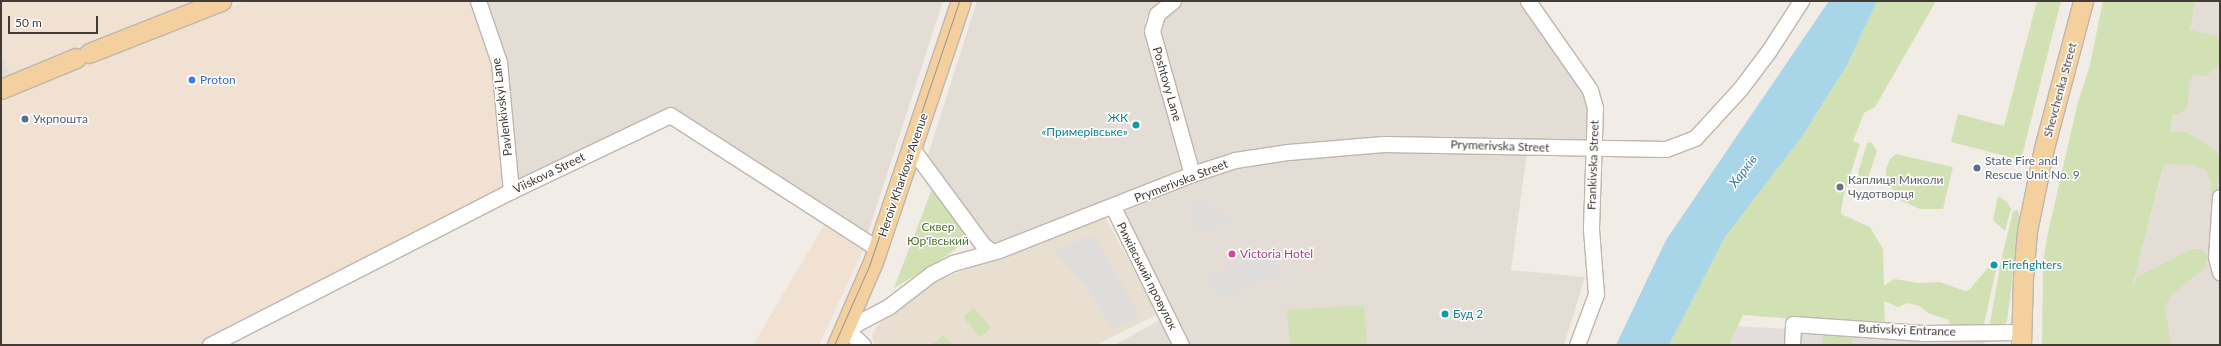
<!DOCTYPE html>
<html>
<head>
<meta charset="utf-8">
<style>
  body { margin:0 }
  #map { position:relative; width:2221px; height:346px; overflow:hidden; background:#f1ece6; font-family:Lato,sans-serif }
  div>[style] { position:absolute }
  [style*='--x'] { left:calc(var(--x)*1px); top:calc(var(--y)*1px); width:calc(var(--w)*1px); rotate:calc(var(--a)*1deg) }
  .residential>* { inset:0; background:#e4ddd5 }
  .commercial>* { inset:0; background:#f1e1d3 }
  .industrial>* { inset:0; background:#e3dedb }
  .education>* { inset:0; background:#e8dfd1 }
  .green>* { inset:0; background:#d1e1b3 }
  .parking>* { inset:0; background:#dfdddb }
  .water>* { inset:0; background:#a8d5e7 }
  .roads { filter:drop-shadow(1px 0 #beb6ad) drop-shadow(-1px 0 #beb6ad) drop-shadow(0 1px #beb6ad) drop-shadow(0 -1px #beb6ad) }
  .minor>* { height:15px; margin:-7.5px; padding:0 7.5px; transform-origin:7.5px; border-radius:7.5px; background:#fff }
  .major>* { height:19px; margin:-9.5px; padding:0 9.5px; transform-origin:9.5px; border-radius:9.5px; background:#f3d09d }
  .tram>* { height:1px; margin:-0.5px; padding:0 0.5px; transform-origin:0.5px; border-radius:0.5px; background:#949494 }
  .dots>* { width:11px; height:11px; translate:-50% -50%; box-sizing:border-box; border:2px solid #fff; border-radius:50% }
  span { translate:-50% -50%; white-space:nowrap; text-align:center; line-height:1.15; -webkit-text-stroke:3px #fff; paint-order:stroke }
  .shop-label { font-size:12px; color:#366cbe }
  .left { translate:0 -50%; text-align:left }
  .street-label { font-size:12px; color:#433c36 }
  .culture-label { font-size:12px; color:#0d838f }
  .right { translate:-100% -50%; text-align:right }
  .service-label { font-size:12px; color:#4e5e75 }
  .worship-label { font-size:12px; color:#5b616d }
  .park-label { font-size:12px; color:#4f6e30 }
  .hotel-label { font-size:12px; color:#b23c85 }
  .water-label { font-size:13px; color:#3a7d9b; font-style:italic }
  .frame { position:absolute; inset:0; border:2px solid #433c36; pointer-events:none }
  .scale { position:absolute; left:8px; top:16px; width:90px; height:18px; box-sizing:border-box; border:2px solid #433c36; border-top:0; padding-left:5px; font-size:12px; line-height:14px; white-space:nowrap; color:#433c36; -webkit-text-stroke:3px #fff; paint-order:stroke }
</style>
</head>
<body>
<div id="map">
  <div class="residential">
    <div style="clip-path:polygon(483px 1px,943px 1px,867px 236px,669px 108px,517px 180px)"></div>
    <div style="clip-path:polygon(977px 1px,1162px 1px,1149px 11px,1145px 23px,1184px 171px,995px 247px,986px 241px,928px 155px)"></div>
    <div style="clip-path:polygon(1184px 1px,1522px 1px,1589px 101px,1590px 134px,1584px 140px,1425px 139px,1195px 167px,1156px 23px,1168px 9px)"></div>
    <div style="clip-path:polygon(2196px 1px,2220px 1px,2220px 345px,2162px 345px,2129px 299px,2160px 182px)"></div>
    <div style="clip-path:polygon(1px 53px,11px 75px,1px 79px)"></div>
    <div style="clip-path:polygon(1389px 149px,1527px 152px,1511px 270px,1585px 277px,1564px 345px,1189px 345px,1122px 213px,1198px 179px,1259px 163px)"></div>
    <div style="clip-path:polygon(1160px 320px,1173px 345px,1114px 345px)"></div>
  </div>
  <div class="commercial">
    <div style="clip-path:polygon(1px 1px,199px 1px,50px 57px,11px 75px,1px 53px)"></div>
    <div style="clip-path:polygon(246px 1px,475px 1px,496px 65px,507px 189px,199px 345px,1px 345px,1px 96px,34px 81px)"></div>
    <div style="clip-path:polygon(826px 222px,864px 248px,819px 345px,753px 345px)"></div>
  </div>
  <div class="industrial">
    <div style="clip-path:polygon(1733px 326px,1984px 340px,1985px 345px,1727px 345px)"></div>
  </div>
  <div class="education">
    <div style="clip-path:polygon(1105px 217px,1158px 314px,1096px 345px,874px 344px,872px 334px,879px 324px,905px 301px,936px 281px)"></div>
  </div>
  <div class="green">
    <div style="clip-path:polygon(1877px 1px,1936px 1px,1875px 107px,1864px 113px,1853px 141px,1860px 144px,1843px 198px,1841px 214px,1870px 227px,1883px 249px,1884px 286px,1894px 279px,1919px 283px,1940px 282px,1965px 291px,1969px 290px,1995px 260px,1998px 261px,1983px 329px,1952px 329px,1949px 320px,1928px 313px,1919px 306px,1908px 303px,1898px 307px,1884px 301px,1885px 326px,1743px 315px,1729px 345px,1669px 345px,1725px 237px,1801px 138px,1847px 65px)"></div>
    <div style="clip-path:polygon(2037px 1px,2061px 1px,2021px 160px,1951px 142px,1958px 114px,2004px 126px)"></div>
    <div style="clip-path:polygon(2103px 1px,2196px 1px,2190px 30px,2216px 36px,2219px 43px,2220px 58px,2217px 68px,2205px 76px,2193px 75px,2190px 80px,2187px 107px,2180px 114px,2173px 114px,2170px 132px,2187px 132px,2217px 152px,2220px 161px,2216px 202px,2211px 198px,2211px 183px,2206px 170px,2190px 165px,2164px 164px,2131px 292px,2137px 277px,2192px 249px,2202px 249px,2208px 256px,2205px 268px,2170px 296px,2165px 306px,2171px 345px,2042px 345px,2043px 263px,2047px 237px,2078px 102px,2090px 65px)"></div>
    <div style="clip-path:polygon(1871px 142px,1877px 151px,1868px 178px,1862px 184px,1859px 181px,1858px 173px,1867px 143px)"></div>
    <div style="clip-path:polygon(1896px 154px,1953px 167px,1943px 209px,1920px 209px,1900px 200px,1887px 181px,1886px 169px,1890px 159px)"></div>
    <div style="clip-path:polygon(932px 189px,971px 238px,939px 261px,894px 288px)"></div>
    <div style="clip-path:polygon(1998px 196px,2007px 202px,2011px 209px,2005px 231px,1993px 220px)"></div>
    <div style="clip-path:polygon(2018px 210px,2020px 218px,2007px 321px,2004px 325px,1993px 326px,1990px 323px,2001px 261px,2013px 211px)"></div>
    <div style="clip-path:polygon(1364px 305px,1367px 345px,1290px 345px,1287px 310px)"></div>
    <div style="clip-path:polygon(974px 308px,991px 328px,980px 337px,963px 317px)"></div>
    <div style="clip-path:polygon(1824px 331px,1852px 335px,1852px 345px,1822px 345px)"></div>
    <div style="clip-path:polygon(944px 335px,953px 345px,934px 345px,933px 344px)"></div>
  </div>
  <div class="parking">
    <div style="clip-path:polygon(1206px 198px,1212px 209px,1232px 220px,1199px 235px,1188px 205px)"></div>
    <div style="clip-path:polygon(1094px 235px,1140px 315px,1112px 330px,1091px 294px,1054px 250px)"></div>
    <div style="clip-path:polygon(1272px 251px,1281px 272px,1218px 299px,1209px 277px)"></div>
    <div style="clip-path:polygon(1852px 342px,1920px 343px,1934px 343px,1934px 345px,1852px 345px)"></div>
  </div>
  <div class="water">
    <div style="clip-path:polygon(1829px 1px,1877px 1px,1847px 65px,1801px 138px,1725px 237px,1669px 345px,1616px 345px,1666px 240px)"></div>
  </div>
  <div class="roads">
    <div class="minor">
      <div style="--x:478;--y:1;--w:65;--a:71"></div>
      <div style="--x:499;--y:62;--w:130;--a:84.7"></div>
      <div style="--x:1173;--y:1;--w:21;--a:141"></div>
      <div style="--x:1157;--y:14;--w:18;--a:106"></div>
      <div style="--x:1152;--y:31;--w:148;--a:74.4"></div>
      <div style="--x:1528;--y:1;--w:108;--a:55.1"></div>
      <div style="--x:1590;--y:90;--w:18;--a:74"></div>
      <div style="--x:1595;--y:107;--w:122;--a:91.9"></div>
      <div style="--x:1591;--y:229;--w:65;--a:85.6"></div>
      <div style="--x:1596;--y:294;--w:54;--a:110.4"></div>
      <div style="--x:913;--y:150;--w:118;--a:53.6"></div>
      <div style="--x:983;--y:245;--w:11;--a:38"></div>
      <div style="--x:2220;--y:197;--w:60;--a:93.8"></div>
      <div style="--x:2216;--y:257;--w:16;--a:75"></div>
      <div style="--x:1113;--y:207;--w:154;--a:63.8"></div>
      <div style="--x:210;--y:345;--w:338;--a:-27.1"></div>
      <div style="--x:511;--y:191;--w:176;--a:-25.5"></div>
      <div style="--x:670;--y:115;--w:247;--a:32.8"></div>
      <div style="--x:863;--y:345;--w:23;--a:-137"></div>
      <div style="--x:846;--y:329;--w:47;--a:-27.6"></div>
      <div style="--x:888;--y:307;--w:54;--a:-37.5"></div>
      <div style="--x:931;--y:274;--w:25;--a:-27"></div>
      <div style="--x:953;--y:263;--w:48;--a:-15.8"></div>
      <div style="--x:999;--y:250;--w:207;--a:-21.5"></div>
      <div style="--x:1192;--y:174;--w:45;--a:-18"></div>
      <div style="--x:1235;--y:160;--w:54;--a:-8.6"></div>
      <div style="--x:1288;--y:152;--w:96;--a:-4.8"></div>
      <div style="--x:1384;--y:144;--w:282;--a:1"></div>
      <div style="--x:1666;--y:149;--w:31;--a:-21"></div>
      <div style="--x:1695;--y:138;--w:67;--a:-47.4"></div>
      <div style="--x:1740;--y:89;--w:46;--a:-52.9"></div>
      <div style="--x:1768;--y:52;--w:61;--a:-57.1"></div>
      <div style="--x:1792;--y:345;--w:21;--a:-87"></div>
      <div style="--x:1793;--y:324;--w:130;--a:4"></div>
      <div style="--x:1923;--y:333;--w:99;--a:-0.6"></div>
    </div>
    <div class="major">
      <div style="--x:89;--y:53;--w:142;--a:-21.5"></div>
      <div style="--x:1;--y:89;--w:81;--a:-22.5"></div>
      <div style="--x:837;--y:345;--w:90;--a:-66.6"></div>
      <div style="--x:873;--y:262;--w:275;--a:-71.4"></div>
      <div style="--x:2021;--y:345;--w:66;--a:-88.3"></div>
      <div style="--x:2023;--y:279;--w:48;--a:-85.2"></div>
      <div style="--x:2027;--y:231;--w:85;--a:-78.4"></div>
      <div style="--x:2044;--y:148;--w:152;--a:-75.1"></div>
    </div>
  </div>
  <div class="tram">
    <div style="--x:834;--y:345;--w:86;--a:-66.1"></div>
    <div style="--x:869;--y:266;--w:280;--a:-71.2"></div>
  </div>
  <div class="dots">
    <div style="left:192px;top:80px;background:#3f7fe0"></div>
    <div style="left:25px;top:119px;background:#5c6f8a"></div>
    <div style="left:1136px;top:125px;background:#0f9aa8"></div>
    <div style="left:1977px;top:168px;background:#5c6f8a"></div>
    <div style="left:1840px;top:187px;background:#6b7280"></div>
    <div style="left:1232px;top:254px;background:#d1479c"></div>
    <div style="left:1994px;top:265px;background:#0f9aa8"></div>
    <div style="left:1445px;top:314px;background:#0f9aa8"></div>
  </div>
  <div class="shop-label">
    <span class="left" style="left:200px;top:80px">Proton</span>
  </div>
  <div class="street-label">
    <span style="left:1167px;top:84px;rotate:74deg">Poshtovy Lane</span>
    <span style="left:2060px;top:90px;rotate:-75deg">Shevchenka Street</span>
    <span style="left:502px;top:107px;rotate:-97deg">Pavlenkivskyi Lane</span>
    <span style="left:1500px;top:146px;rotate:2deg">Prymerivska Street</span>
    <span style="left:1593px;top:165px;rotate:-88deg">Frankivska Street</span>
    <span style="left:549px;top:173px;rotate:-26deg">Viiskova Street</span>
    <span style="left:903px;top:175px;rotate:-71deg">Heroiv Kharkova Avenue</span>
    <span style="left:1181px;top:181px;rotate:-21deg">Prymerivska Street</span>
    <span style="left:1147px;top:276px;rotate:63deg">Рижівський провулок</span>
    <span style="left:1907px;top:330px;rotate:2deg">Butivskyi Entrance</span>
  </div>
  <div class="culture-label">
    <span class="right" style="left:1128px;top:125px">ЖК<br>«Примерівське»</span>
    <span class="left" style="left:2002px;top:265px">Firefighters</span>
    <span class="left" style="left:1453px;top:314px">Буд 2</span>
  </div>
  <div class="service-label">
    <span class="left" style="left:33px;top:119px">Укрпошта</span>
    <span class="left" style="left:1985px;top:168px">State Fire and<br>Rescue Unit No. 9</span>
  </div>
  <div class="worship-label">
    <span class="left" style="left:1848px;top:187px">Каплиця Миколи<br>Чудотворця</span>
  </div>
  <div class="park-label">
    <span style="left:938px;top:234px">Сквер<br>Юр'ївський</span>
  </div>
  <div class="hotel-label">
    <span class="left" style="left:1240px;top:254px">Victoria Hotel</span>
  </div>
  <div class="water-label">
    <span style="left:1743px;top:171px;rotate:-53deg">Харків</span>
  </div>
  <div class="frame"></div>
  <div class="scale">50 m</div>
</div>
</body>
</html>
